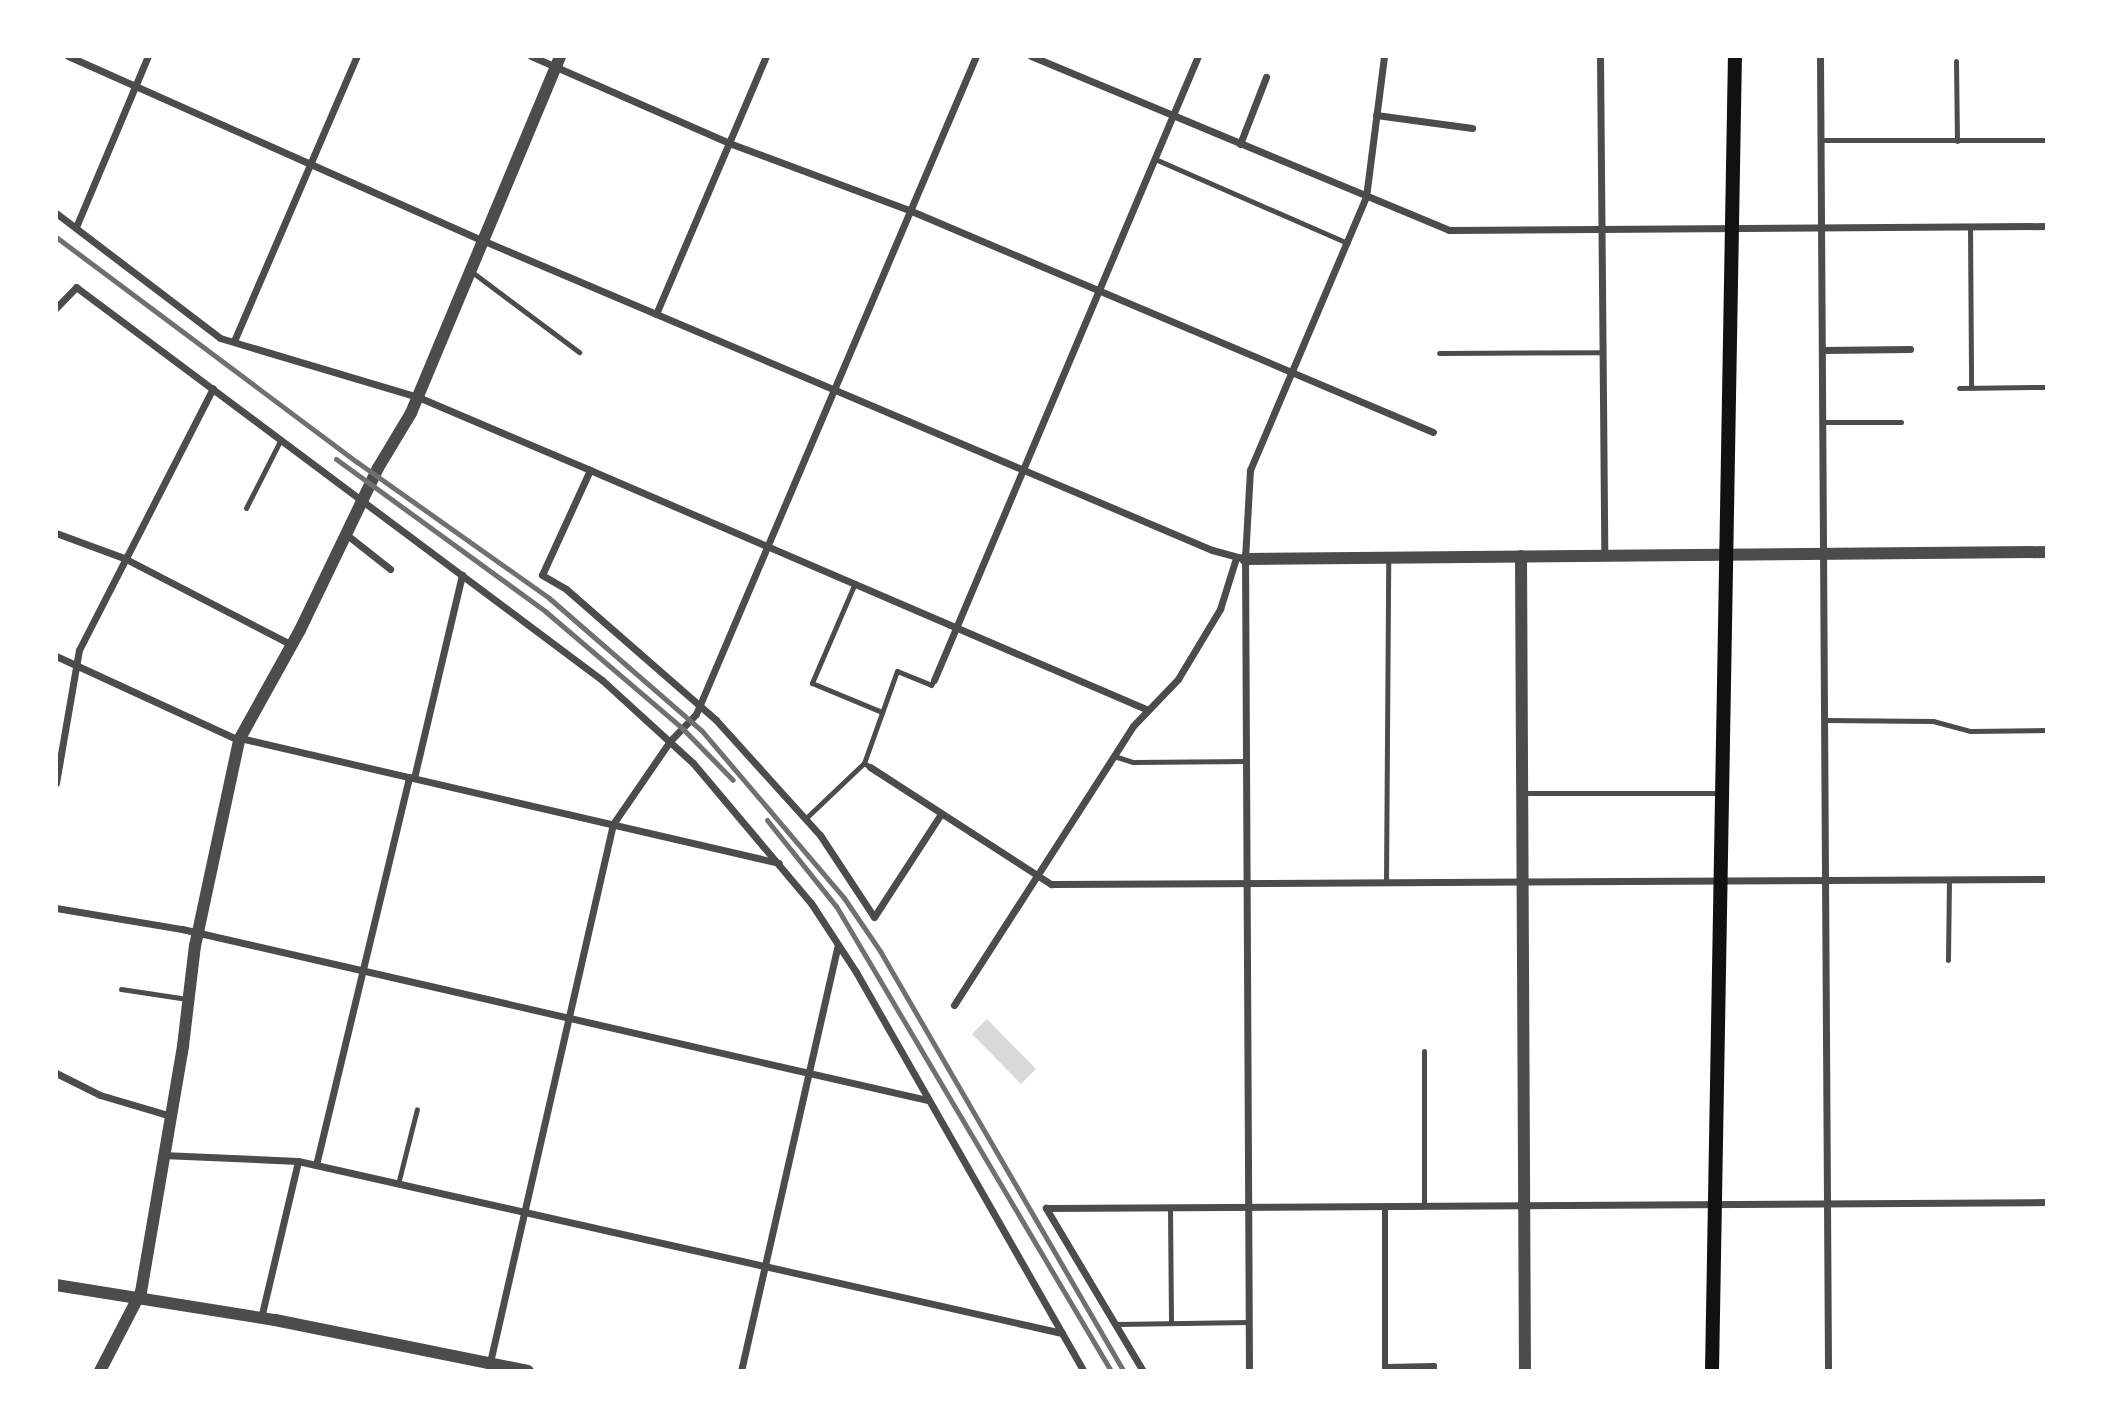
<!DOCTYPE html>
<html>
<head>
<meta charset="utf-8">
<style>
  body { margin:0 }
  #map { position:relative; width:2103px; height:1427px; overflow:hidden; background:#fff; font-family:"Nunito Sans",sans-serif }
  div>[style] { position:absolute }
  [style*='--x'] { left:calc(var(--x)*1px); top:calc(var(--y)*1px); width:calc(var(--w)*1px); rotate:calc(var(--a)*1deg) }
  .water>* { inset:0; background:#d9d9d9 }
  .service>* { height:5px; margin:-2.5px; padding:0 2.5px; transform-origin:2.5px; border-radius:2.5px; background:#4c4c4c }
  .pedestrian>* { height:6px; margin:-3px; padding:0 3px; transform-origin:3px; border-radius:3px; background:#4c4c4c }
  .minor>* { height:7px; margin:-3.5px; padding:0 3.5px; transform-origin:3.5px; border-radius:3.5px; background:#4c4c4c }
  .tertiary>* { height:12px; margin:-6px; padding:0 6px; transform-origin:6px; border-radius:6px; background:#4c4c4c }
  .secondary>* { height:14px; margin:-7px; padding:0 7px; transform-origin:7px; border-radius:7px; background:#111 }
  .rail>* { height:5px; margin:-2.5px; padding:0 2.5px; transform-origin:2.5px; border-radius:2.5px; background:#707070 }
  span { translate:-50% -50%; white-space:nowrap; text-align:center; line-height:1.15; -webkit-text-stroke:7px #fff; paint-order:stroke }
  .frame { position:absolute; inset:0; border:58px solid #fff; pointer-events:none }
</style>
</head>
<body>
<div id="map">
  <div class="water">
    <div style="clip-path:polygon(987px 1019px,1036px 1069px,1021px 1084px,972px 1034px)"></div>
  </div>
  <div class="service">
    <div style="--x:1956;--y:61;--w:80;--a:89.3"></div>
    <div style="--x:1820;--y:140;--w:227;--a:0"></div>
    <div style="--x:1155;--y:159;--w:210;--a:23.6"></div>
    <div style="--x:1970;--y:226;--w:161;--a:89.6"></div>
    <div style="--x:472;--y:272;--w:134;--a:36.8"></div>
    <div style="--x:1439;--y:353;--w:164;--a:-0.3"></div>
    <div style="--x:1959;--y:388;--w:88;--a:-0.7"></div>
    <div style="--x:1823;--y:422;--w:78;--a:0"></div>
    <div style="--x:246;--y:508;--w:77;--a:-63.1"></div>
    <div style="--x:855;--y:583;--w:109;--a:113.3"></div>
    <div style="--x:812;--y:683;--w:76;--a:22.5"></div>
    <div style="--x:1825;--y:720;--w:108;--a:0.5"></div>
    <div style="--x:1933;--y:721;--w:38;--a:15"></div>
    <div style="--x:1970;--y:731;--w:77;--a:-0.7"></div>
    <div style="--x:1114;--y:756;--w:20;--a:18"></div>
    <div style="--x:1133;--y:762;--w:114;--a:-0.5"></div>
    <div style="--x:870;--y:767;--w:7;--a:-146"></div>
    <div style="--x:864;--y:763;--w:98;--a:-70.3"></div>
    <div style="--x:897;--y:671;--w:37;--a:22"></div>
    <div style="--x:931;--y:685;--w:6;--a:-59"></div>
    <div style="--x:1522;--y:793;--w:200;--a:0"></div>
    <div style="--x:805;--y:819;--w:81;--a:-43.5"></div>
    <div style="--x:1386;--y:883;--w:326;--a:-89.6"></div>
    <div style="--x:1948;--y:960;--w:81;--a:-89.3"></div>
    <div style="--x:121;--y:989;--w:67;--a:8.6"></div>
    <div style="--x:1424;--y:1051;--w:155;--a:90"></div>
    <div style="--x:398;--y:1184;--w:77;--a:-75.8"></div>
    <div style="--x:1170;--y:1207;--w:116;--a:89.5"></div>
    <div style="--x:1116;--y:1324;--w:133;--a:-0.9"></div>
  </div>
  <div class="pedestrian">
    <div style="--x:1385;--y:1207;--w:160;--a:90"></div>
    <div style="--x:1385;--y:1367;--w:49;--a:-1.2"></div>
    <div style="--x:1434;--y:1366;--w:5;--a:90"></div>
  </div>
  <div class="minor">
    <div style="--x:68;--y:56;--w:453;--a:24"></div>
    <div style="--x:482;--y:240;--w:793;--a:23.01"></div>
    <div style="--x:1212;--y:550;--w:34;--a:15"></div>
    <div style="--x:531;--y:56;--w:216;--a:23.7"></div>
    <div style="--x:729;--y:143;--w:192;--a:20.4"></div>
    <div style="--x:909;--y:210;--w:569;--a:22.96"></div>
    <div style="--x:1031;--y:56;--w:453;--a:22.6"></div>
    <div style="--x:1449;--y:230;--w:598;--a:-0.38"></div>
    <div style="--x:1600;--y:56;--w:499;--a:89.5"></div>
    <div style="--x:1820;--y:56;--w:1315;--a:89.65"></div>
    <div style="--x:1376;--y:115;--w:97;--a:7.7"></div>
    <div style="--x:1240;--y:144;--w:72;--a:-68.8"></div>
    <div style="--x:56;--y:213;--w:206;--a:37.3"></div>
    <div style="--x:220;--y:338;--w:207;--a:16.6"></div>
    <div style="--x:418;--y:397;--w:187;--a:23"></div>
    <div style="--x:590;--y:470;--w:115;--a:114.6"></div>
    <div style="--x:542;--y:575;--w:28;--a:30"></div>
    <div style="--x:566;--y:589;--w:199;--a:41.1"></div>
    <div style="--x:716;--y:720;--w:155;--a:47.9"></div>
    <div style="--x:820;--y:835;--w:98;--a:56.6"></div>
    <div style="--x:874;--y:917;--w:123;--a:-57"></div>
    <div style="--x:76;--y:227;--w:186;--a:-67.2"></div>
    <div style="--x:56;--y:308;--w:29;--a:-46"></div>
    <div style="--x:76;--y:287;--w:657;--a:36.77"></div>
    <div style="--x:602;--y:680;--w:123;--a:42.4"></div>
    <div style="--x:693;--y:763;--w:183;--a:49.9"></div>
    <div style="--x:811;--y:903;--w:82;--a:56.9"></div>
    <div style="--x:856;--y:972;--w:460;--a:60.3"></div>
    <div style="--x:656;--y:314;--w:280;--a:-66.9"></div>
    <div style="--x:234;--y:341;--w:310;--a:-66.7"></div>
    <div style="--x:1823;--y:350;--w:87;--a:-0.7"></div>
    <div style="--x:590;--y:470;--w:607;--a:23.27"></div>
    <div style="--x:56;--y:533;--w:72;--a:20.2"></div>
    <div style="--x:124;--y:558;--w:189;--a:27.4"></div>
    <div style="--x:347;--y:535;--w:55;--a:38.3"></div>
    <div style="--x:56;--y:656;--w:201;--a:24.7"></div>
    <div style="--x:934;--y:680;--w:678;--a:-67.07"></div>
    <div style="--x:240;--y:738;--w:553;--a:13.06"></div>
    <div style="--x:870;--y:767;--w:216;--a:32.9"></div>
    <div style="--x:1051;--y:884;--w:996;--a:-0.29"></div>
    <div style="--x:414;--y:778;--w:209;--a:-76.7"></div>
    <div style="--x:56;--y:783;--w:135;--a:-80.2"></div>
    <div style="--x:79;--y:650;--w:294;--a:-62.9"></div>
    <div style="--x:56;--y:908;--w:128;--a:9.5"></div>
    <div style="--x:182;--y:929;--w:764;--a:12.93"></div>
    <div style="--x:954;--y:1005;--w:331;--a:-57.3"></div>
    <div style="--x:1133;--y:726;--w:65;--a:-46.2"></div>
    <div style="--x:1178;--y:679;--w:82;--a:-59"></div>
    <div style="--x:1220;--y:609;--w:53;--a:-72.6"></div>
    <div style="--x:56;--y:1073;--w:49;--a:26.6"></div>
    <div style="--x:100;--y:1095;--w:71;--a:16.4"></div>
    <div style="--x:162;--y:1155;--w:136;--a:2.5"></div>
    <div style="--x:298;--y:1161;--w:783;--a:12.69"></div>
    <div style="--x:316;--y:1165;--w:399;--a:-76.5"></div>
    <div style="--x:261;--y:1318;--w:161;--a:-76.7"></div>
    <div style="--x:488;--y:1371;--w:561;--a:-77.13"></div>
    <div style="--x:613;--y:824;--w:101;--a:-55.5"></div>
    <div style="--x:670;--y:741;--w:37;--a:-46"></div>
    <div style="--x:696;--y:714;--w:715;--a:-66.95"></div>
    <div style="--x:741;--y:1371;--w:437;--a:-77.2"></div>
    <div style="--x:1143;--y:1371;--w:190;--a:-120.8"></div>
    <div style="--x:1046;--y:1208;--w:1001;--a:-0.34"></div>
    <div style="--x:1249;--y:1371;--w:812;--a:-90.28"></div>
    <div style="--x:1245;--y:559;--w:89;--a:-86.8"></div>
    <div style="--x:1250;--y:470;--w:297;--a:-67"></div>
    <div style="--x:1366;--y:197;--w:142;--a:-82.7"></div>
  </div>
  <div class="tertiary">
    <div style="--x:1521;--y:556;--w:815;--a:89.72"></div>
    <div style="--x:1245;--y:559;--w:802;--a:-0.5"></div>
    <div style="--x:56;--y:1285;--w:222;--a:9.1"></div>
    <div style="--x:275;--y:1320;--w:258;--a:11.4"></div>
    <div style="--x:100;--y:1371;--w:89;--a:-62.6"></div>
    <div style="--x:141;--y:1292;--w:250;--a:-80.3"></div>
    <div style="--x:183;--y:1046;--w:101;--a:-83.2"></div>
    <div style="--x:195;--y:946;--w:211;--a:-77.9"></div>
    <div style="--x:239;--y:740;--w:126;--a:-61"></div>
    <div style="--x:300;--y:630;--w:180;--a:-64.3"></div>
    <div style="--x:378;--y:468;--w:64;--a:-59"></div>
    <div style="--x:411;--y:413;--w:387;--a:-67.3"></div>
  </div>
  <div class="secondary">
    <div style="--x:1712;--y:1371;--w:1315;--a:-89"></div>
  </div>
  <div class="rail">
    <div style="--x:56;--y:237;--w:376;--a:36.8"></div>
    <div style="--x:357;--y:462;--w:235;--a:35.3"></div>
    <div style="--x:549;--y:598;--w:203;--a:41"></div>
    <div style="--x:702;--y:731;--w:219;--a:49.6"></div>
    <div style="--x:844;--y:898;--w:64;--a:55.8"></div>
    <div style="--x:880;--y:951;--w:485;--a:59.9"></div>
    <div style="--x:336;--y:459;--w:258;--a:36"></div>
    <div style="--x:545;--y:611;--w:182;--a:40.5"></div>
    <div style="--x:683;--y:729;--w:71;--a:45.6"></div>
    <div style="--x:767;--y:820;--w:110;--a:51.3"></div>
    <div style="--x:836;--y:906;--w:540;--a:59.4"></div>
  </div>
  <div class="frame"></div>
</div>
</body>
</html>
